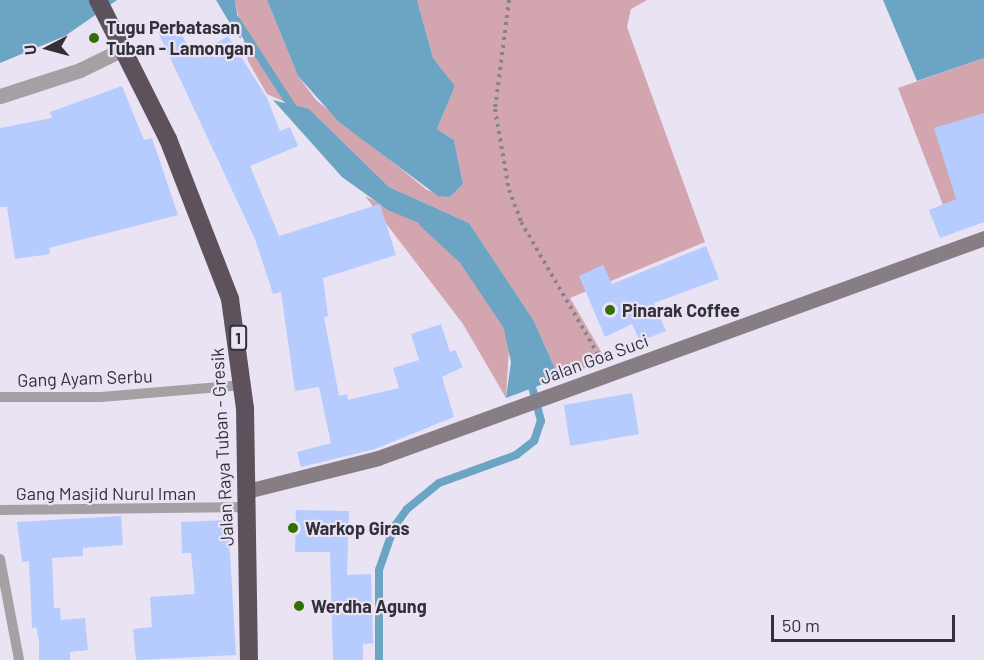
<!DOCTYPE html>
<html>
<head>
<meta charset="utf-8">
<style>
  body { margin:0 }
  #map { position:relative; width:984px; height:660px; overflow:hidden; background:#e9e3f4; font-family:Barlow,sans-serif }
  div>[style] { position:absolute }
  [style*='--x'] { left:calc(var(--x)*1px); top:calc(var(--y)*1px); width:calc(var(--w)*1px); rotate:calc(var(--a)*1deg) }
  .green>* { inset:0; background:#d3a6af }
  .water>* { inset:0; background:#6ca4c4 }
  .stream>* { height:8px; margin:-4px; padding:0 4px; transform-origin:4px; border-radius:4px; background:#6ca4c4 }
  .building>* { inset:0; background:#b6cbfe }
  .path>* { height:4px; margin-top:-2px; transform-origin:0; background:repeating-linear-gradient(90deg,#87838e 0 3px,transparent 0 7.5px) }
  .lane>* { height:10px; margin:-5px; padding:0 5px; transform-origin:5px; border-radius:5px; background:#a6a0a5 }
  .street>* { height:15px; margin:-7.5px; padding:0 7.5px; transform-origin:7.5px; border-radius:7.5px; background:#a6a0a5 }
  .secondary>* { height:15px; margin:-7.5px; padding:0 7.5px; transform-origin:7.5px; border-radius:7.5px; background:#877e85 }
  .highway>* { height:18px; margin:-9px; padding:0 9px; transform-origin:9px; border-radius:9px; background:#5d515b }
  .dots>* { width:16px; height:16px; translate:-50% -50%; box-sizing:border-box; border:3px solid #e9e3f4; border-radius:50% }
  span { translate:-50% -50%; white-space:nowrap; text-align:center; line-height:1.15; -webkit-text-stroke:4.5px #e9e3f4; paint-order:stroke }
  .shield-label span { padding:2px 4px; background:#e9e3f4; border:2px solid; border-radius:4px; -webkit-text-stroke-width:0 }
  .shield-label { font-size:16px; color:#333138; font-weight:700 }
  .poi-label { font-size:18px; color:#333138; font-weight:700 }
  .left { translate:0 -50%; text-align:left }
  .street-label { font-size:18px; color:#333138 }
  .north { position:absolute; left:18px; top:18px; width:60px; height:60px; -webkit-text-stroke:4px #e9e3f4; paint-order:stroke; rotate:264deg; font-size:16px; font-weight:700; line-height:24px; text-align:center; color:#333138 }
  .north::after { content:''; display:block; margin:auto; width:21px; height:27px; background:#333138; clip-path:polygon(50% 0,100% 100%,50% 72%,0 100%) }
  .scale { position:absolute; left:771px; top:615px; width:184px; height:27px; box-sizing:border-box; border:3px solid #333138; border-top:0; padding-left:8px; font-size:18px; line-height:21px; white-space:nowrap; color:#333138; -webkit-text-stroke:4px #e9e3f4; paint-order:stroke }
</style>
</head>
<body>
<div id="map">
  <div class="green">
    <div style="clip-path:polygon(235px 0,267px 0,298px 76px,316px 100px,427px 190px,450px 197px,463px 184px,454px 140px,437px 129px,455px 86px,433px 58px,417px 0,647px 0,631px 9px,627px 27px,705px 242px,570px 298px,606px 360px,559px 378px,534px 321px,469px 223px,389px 187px,316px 116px,267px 94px,248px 61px)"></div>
    <div style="clip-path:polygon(984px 58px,984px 216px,952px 228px,898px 88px)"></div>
    <div style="clip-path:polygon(365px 196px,426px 226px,480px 281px,501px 315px,509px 348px,506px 398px,463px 324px)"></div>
  </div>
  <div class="water">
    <div style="clip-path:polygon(0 0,117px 0,65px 36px,0 63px)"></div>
    <div style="clip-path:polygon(216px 0,235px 0,241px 39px,234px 30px)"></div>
    <div style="clip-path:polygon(267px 0,417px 0,433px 58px,455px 86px,437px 129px,454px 140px,463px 184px,450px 197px,438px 196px,339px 122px,298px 76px)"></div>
    <div style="clip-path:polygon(883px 0,984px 0,984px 58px,917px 81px)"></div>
    <div style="clip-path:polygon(273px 100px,309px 109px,389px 187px,469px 223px,534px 321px,559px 378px,506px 398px,511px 362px,501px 316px,463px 260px,426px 226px,388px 210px,342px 177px)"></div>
  </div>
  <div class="stream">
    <div style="--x:236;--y:20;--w:105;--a:57.1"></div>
    <div style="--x:423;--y:223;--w:54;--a:42.8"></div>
    <div style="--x:463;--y:260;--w:77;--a:56.1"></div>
    <div style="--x:379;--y:660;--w:90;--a:-90"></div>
    <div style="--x:379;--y:570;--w:46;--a:-70.8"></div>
    <div style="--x:394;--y:527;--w:22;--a:-54"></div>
    <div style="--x:407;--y:509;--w:41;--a:-39.1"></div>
    <div style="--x:439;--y:483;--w:82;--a:-20"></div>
    <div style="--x:516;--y:455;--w:23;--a:-38"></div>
    <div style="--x:534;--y:441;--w:21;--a:-71"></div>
    <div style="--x:541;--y:421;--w:43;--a:-104.7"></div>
  </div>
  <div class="building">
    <div style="clip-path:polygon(177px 24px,193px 58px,228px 36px,267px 98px,280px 131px,290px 127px,298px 146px,250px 166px,279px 236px,380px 204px,396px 255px,323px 278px,328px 316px,324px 317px,339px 396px,347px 394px,348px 400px,399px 388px,393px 368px,419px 360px,411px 334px,441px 324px,450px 352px,455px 350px,463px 367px,442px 377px,454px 417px,375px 449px,301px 467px,297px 452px,331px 443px,319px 387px,295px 391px,281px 292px,273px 294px,255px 239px,158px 32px)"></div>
    <div style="clip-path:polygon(122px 86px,144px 140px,152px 138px,178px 215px,49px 248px,50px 254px,15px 259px,7px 207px,0 207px,0 128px,52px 118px,50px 112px)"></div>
    <div style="clip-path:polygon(984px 113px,984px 222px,940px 238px,929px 210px,956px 199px,934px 128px)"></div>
    <div style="clip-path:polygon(706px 246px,719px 279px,654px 303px,666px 331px,640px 341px,632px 324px,605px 337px,579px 276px,603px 265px,612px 284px)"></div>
    <div style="clip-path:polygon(632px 393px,639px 434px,570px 446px,564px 405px)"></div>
    <div style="clip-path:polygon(296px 510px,349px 511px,347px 575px,371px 574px,373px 643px,363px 644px,363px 660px,333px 660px,330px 552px,295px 552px)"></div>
    <div style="clip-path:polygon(121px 516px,123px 545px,83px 548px,83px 556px,52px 558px,54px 608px,60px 608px,61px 620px,85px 618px,88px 650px,70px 652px,70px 660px,39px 660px,39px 640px,36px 627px,32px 628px,29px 561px,22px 562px,17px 522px)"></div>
    <div style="clip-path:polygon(228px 520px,236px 655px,136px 660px,133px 629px,152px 627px,150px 597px,195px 594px,191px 553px,182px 553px,181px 522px)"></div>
  </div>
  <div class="path">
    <div style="--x:509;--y:0;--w:110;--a:97.3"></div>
    <div style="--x:495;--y:109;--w:82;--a:80.2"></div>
    <div style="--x:509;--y:190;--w:34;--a:69"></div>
    <div style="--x:521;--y:222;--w:157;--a:59.8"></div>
  </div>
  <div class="lane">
    <div style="--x:0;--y:397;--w:101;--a:0"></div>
    <div style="--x:101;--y:397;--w:143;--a:-4.8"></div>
    <div style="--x:0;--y:510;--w:247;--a:-0.7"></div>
    <div style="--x:0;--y:559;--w:103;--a:79.3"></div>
  </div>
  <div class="street">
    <div style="--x:0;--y:96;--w:84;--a:-18"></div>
    <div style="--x:80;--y:70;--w:50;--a:-26.1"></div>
  </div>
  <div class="secondary">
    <div style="--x:247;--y:491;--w:135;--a:-14.1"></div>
    <div style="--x:378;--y:458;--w:645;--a:-19.95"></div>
  </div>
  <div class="highway">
    <div style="--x:98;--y:0;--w:156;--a:63.3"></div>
    <div style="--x:168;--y:139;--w:172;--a:68.8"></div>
    <div style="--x:230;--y:299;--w:110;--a:82.2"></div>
    <div style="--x:245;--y:408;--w:252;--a:89.1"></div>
  </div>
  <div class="dots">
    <div style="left:94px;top:38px;background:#317003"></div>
    <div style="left:610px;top:310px;background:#317003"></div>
    <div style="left:293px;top:528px;background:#317003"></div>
    <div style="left:299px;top:606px;background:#317003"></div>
  </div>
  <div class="shield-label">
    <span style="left:238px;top:338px">1</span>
  </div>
  <div class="poi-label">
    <span class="left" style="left:106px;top:38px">Tugu Perbatasan<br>Tuban - Lamongan</span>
    <span class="left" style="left:622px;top:310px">Pinarak Coffee</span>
    <span class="left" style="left:305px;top:528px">Warkop Giras</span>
    <span class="left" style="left:311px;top:606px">Werdha Agung</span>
  </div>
  <div class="street-label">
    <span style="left:594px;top:359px;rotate:-20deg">Jalan Goa Suci</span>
    <span style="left:85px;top:378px;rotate:-2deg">Gang Ayam Serbu</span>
    <span style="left:222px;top:447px;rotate:-93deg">Jalan Raya Tuban - Gresik</span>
    <span style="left:106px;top:493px">Gang Masjid Nurul Iman</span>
  </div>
  <div class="north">U</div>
  <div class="scale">50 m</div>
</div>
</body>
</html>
